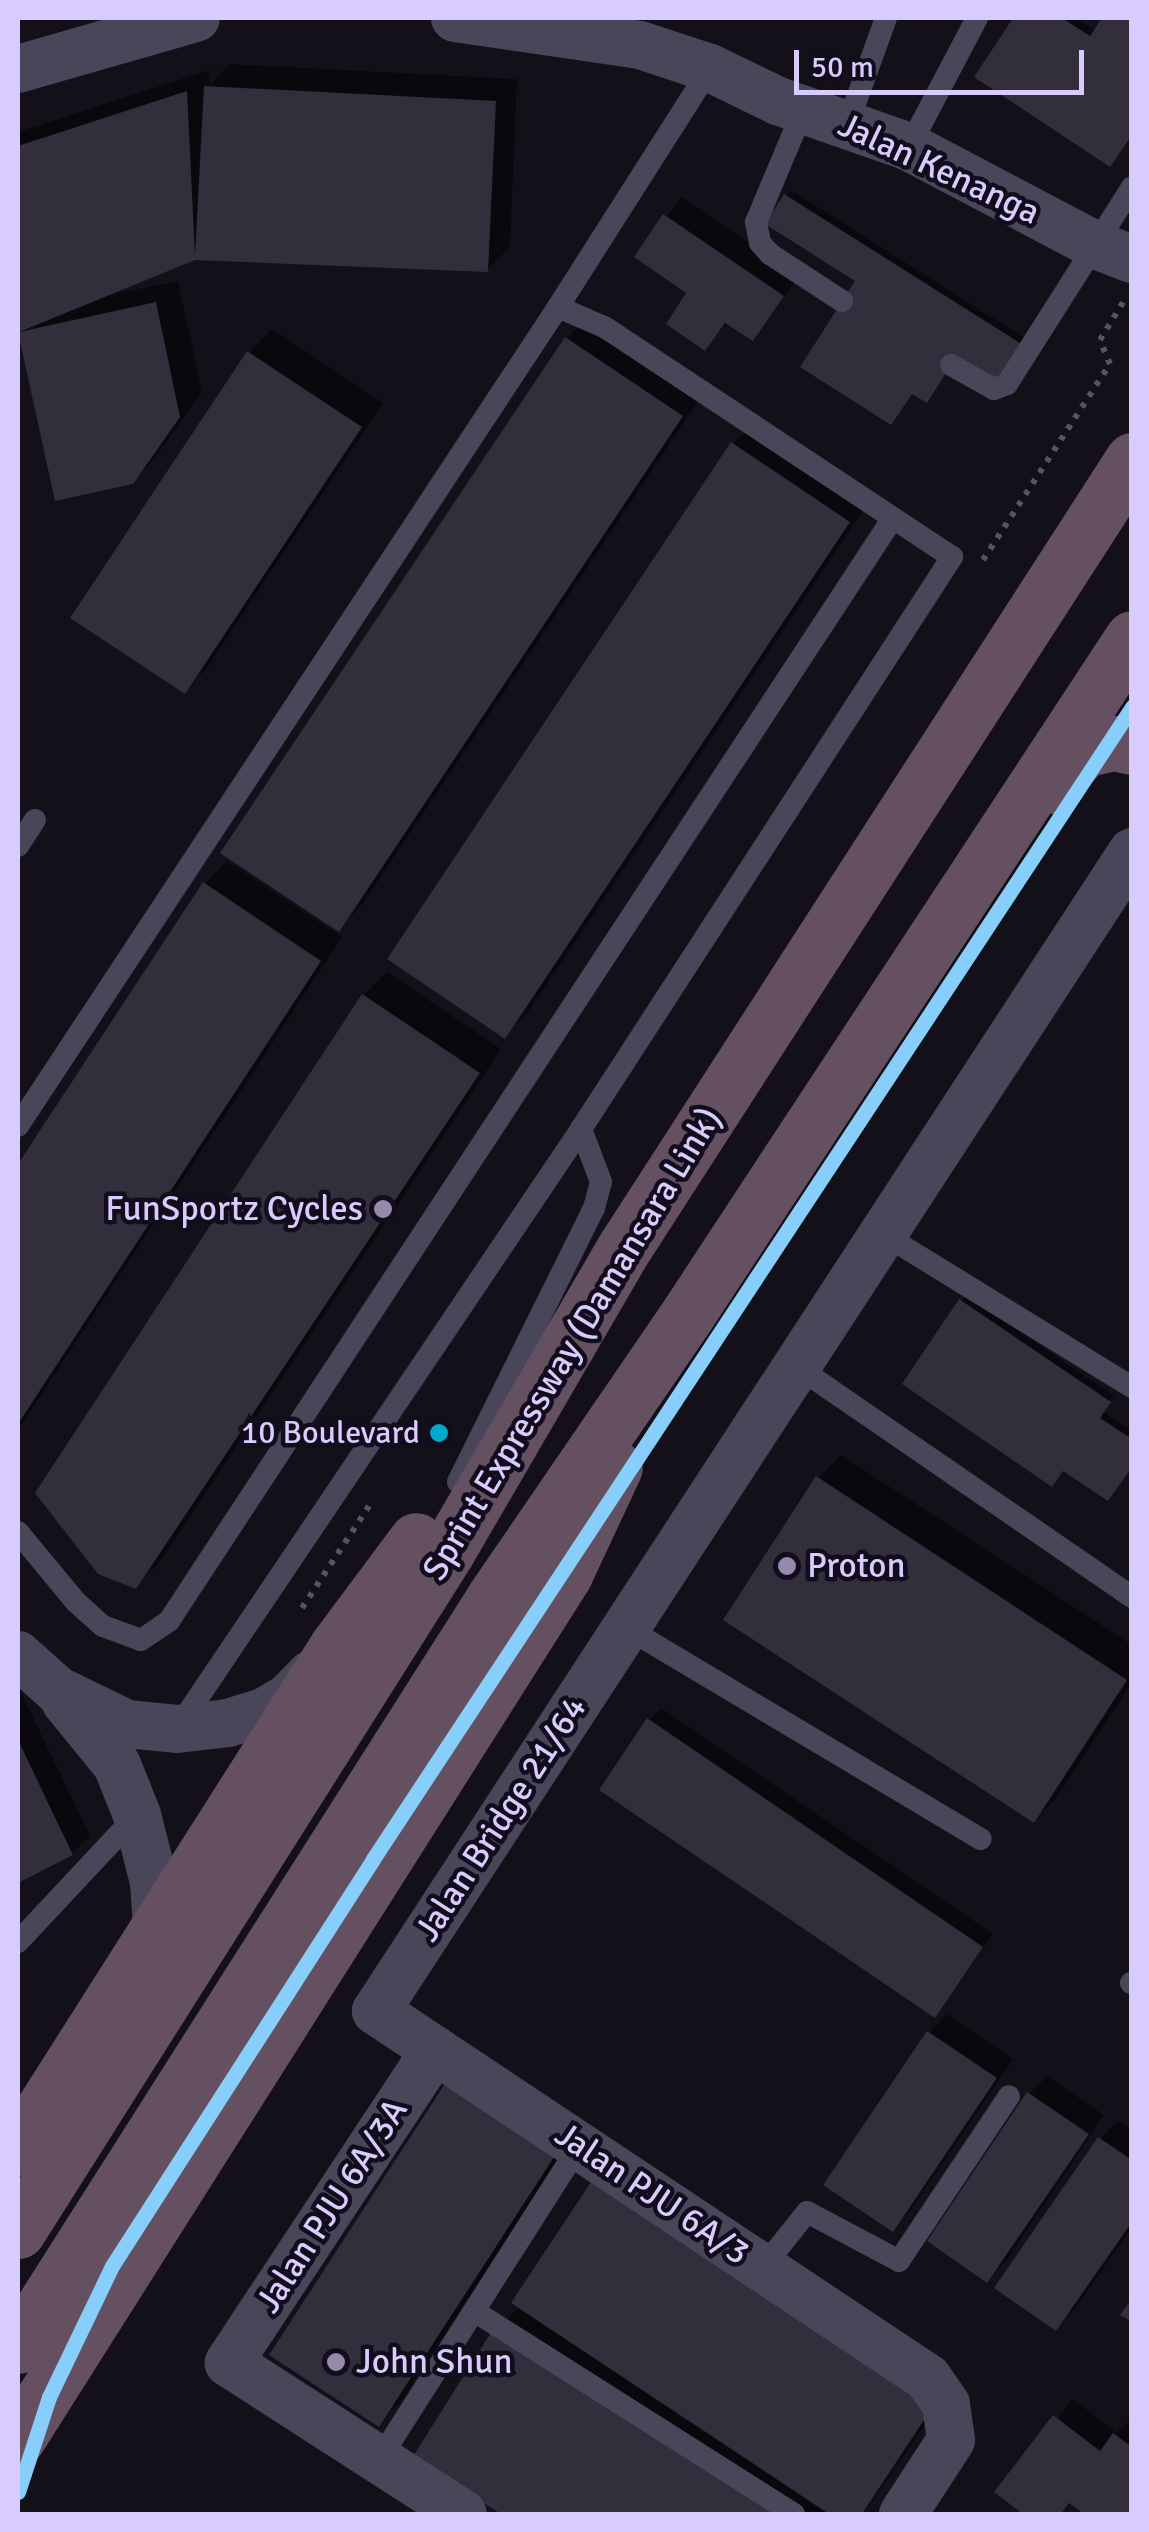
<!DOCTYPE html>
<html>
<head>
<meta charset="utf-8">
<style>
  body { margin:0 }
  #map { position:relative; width:1149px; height:2532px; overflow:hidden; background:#13101a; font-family:Signika,sans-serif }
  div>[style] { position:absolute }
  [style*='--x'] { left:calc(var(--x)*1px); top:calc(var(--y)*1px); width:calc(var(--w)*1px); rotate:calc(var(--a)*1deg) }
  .shadow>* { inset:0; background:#0007 }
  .building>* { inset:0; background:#322e3c }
  .path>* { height:6px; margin-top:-3px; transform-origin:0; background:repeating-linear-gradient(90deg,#4e5765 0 5px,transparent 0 13px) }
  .service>* { height:22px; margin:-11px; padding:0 11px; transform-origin:11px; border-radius:11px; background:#49465a }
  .minor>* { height:48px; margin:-24px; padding:0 24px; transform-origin:24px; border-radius:24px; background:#49465a }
  .motorway>* { height:55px; margin:-27.5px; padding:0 27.5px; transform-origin:27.5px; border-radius:27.5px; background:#655062 }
  .rail-1>* { height:15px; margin:-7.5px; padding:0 7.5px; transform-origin:7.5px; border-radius:7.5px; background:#87cefa }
  .dots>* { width:28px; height:28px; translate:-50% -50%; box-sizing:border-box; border:5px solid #120d1d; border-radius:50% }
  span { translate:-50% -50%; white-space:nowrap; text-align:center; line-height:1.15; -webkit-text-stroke:9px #120d1d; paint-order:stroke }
  .bus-label { font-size:32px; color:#d8ccfc }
  .right { translate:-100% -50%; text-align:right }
  .street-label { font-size:35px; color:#d8ccfc }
  .poi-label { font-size:35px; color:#d8ccfc }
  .left { translate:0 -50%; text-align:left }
  .frame { position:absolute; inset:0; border:20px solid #d8ccfc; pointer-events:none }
  .scale { position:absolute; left:794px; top:50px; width:290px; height:45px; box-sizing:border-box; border:5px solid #d8ccfc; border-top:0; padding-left:12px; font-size:30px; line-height:35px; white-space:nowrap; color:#d8ccfc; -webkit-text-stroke:8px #120d1d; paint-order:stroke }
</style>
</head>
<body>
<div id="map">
  <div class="shadow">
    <div style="clip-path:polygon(1016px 18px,1075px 18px,1096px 31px,1105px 18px,1132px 18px,1132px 134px,977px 76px)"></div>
    <div style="clip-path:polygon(229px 64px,517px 79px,510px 247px,487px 270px,194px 257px,109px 295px,178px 281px,202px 392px,155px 458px,132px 482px,56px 498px,18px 329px,18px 132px,209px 70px,210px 84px)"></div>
    <div style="clip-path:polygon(791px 190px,1026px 339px,1002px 378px,786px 196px)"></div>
    <div style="clip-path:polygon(682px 197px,799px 277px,752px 338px,728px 322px,705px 348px,690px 292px,637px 256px)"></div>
    <div style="clip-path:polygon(590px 315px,704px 392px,361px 906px,338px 929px,567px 338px)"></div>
    <div style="clip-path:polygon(272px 329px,383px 403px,207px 668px,184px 691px,73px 617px,249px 352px)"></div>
    <div style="clip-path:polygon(756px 421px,871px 498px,528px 1012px,505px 1035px,733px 444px)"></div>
    <div style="clip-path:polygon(227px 861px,342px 937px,18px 1430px,18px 1169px,205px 884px)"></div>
    <div style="clip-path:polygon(387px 972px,501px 1049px,159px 1563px,136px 1586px,364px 995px)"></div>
    <div style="clip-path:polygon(966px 1295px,1114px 1396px,1103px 1412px,1132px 1431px,1132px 1466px,1064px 1468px,905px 1383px)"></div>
    <div style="clip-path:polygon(841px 1455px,1132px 1645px,1132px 1682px,1057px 1797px,1034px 1820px,818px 1478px)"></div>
    <div style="clip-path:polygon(18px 1686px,90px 1836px,72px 1853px,18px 1880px)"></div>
    <div style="clip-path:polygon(661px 1708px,993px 1934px,934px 2015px,649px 1720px)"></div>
    <div style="clip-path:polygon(947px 2014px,1013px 2059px,910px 2211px,892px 2229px,827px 2185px,929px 2032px)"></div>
    <div style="clip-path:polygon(471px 2061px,577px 2130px,401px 2401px,378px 2424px)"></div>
    <div style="clip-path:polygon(1047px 2076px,1104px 2115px,1005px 2262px,987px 2280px,1029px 2094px)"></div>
    <div style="clip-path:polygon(1118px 2121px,1132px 2130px,1132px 2227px,1074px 2310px,1056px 2328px,1100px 2139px)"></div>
    <div style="clip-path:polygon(520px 2306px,953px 2384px,863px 2514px,505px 2514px,415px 2457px,494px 2332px)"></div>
    <div style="clip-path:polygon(1073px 2399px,1117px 2433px,1132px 2418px,1132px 2514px,1088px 2514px,1072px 2502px,1061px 2514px,1028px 2514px,998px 2491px)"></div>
  </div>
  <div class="building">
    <div style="clip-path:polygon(1013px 18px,1062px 18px,1090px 36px,1102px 18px,1132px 18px,1132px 135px,1110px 167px,974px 77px)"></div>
    <div style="clip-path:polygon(204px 86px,496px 101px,488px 272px,195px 260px,19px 332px,156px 302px,180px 417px,133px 484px,55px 501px,18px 332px,18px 146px,187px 91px,195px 255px)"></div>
    <div style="clip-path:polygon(784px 194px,1023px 345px,997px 387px,951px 365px,927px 403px,912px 394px,891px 425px,800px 367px,855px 281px,765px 224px)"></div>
    <div style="clip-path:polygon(663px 214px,784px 296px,753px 341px,725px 323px,705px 351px,666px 324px,686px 293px,634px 257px)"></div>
    <div style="clip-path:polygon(565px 337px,683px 416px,339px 932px,220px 853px)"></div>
    <div style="clip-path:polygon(247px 351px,362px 427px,185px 694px,70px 618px)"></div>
    <div style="clip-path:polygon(731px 442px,850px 522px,505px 1039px,387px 959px)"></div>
    <div style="clip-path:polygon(203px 882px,321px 961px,18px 1424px,18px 1164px)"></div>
    <div style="clip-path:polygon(362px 994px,480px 1073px,136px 1589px,98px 1574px,35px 1493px)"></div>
    <div style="clip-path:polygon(959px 1299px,1111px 1402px,1100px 1418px,1132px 1439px,1132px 1467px,1108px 1501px,1063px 1471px,1052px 1487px,902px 1384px)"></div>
    <div style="clip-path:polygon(816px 1476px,1127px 1680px,1034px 1823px,723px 1620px)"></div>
    <div style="clip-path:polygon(647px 1718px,983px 1947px,935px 2018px,599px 1790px)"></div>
    <div style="clip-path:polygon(18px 1740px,73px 1855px,18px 1883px)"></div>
    <div style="clip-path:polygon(927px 2031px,997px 2078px,893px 2232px,823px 2185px)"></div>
    <div style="clip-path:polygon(446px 2082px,556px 2154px,379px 2427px,269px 2355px)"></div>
    <div style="clip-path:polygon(1027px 2092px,1089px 2134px,987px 2283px,927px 2241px)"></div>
    <div style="clip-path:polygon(1098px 2137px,1132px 2160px,1132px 2222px,1056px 2331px,994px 2288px)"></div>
    <div style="clip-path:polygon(591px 2182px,932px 2408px,862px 2514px,829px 2514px,511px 2303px)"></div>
    <div style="clip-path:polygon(1132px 2298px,1132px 2322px,1120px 2315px)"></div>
    <div style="clip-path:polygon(492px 2331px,781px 2514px,501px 2514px,412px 2458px)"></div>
    <div style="clip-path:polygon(1053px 2415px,1100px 2451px,1113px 2433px,1132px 2447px,1132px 2514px,1084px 2514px,1069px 2503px,1061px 2514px,1023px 2514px,994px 2492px)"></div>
  </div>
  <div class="path">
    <div style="--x:983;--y:560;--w:234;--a:-57.1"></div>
    <div style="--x:1110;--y:364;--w:26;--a:-113"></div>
    <div style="--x:1100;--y:340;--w:48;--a:-58.6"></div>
    <div style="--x:302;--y:1608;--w:122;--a:-56.7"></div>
  </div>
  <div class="service">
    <div style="--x:804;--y:108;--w:124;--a:112.8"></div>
    <div style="--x:756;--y:222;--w:21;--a:79"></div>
    <div style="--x:760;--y:243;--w:15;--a:48"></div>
    <div style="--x:770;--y:254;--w:86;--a:33.1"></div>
    <div style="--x:848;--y:123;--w:112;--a:-70.1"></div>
    <div style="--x:909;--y:147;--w:146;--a:-62.2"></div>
    <div style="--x:951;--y:365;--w:49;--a:29.2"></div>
    <div style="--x:994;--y:389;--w:14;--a:-21"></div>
    <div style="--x:1007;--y:384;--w:233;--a:-57.6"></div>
    <div style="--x:18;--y:846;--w:31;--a:-57"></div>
    <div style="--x:18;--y:1126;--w:981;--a:-56.6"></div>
    <div style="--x:558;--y:307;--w:283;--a:-57.5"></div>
    <div style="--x:883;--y:1234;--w:292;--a:31.6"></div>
    <div style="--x:796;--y:1366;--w:408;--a:34.5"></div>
    <div style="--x:458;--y:1482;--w:306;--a:-63.6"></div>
    <div style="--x:594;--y:1208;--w:27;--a:-75"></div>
    <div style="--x:601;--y:1182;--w:57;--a:-110.7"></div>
    <div style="--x:18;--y:1532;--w:91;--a:50.4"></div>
    <div style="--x:76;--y:1602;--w:36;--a:42"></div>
    <div style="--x:103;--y:1626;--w:40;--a:20.2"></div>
    <div style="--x:141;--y:1640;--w:34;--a:-34"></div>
    <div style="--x:169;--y:1621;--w:1319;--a:-56.72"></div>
    <div style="--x:625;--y:1627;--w:414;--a:30.8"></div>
    <div style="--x:179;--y:1726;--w:720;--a:-56.04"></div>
    <div style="--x:581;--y:1129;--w:682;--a:-57.03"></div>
    <div style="--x:952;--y:557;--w:417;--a:-146.5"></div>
    <div style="--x:604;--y:327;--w:50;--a:-156.5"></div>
    <div style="--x:18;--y:1942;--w:174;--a:-46.9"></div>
    <div style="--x:1131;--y:1983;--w:1;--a:0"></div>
    <div style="--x:763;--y:2267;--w:70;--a:-51.3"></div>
    <div style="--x:807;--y:2212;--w:104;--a:28"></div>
    <div style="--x:899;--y:2261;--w:198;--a:-56.3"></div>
    <div style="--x:474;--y:2311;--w:379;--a:32.4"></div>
    <div style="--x:379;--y:2460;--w:372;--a:-57.5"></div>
  </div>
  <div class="minor">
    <div style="--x:455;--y:18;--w:187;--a:8.3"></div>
    <div style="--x:640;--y:45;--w:74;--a:18.2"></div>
    <div style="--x:710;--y:68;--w:76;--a:25.9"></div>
    <div style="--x:778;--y:101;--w:139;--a:19.3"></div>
    <div style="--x:909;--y:147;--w:208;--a:27.8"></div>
    <div style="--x:1093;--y:244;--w:42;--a:21"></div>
    <div style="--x:18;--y:69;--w:185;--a:-16"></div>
    <div style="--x:18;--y:1655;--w:52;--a:41.9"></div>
    <div style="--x:57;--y:1690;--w:78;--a:25.9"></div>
    <div style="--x:127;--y:1724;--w:50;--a:5.7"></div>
    <div style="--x:177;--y:1729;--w:51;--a:-6.7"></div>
    <div style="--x:228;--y:1723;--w:38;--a:-17"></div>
    <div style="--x:264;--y:1712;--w:29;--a:-31"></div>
    <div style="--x:289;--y:1697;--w:32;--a:-46"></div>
    <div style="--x:65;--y:1701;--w:82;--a:50.9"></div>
    <div style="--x:117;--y:1765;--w:54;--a:68.2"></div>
    <div style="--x:137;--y:1815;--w:69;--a:75.8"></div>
    <div style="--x:154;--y:1882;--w:45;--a:86.2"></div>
    <div style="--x:435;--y:2050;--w:375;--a:123.4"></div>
    <div style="--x:229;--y:2363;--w:278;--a:32.8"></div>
    <div style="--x:903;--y:2514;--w:88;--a:-57"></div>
    <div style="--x:951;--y:2440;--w:36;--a:-98"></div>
    <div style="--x:946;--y:2404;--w:32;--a:-125"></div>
    <div style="--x:928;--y:2378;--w:663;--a:-146.38"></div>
    <div style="--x:376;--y:2011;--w:1384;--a:-56.88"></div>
  </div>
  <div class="motorway">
    <div style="--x:1052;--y:786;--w:48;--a:-49.3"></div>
    <div style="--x:1083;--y:750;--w:32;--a:-13"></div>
    <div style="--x:1114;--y:743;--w:18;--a:13"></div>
    <div style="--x:18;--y:2148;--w:595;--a:-57.57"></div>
    <div style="--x:337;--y:1646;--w:132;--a:-53.3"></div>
    <div style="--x:18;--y:2231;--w:803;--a:-57.71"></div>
    <div style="--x:447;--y:1552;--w:355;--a:-59.8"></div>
    <div style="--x:626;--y:1245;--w:934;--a:-57.19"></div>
    <div style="--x:18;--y:2346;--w:887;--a:-57.56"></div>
    <div style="--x:494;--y:1597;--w:342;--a:-55.6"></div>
    <div style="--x:687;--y:1315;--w:810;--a:-56.68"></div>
    <div style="--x:18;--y:2438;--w:1023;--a:-57.66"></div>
    <div style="--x:565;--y:1574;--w:118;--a:-65"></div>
  </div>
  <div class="rail-1">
    <div style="--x:18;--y:2492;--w:100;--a:-71.9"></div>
    <div style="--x:49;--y:2397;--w:145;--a:-64.3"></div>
    <div style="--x:112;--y:2266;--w:483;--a:-57.3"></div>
    <div style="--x:373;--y:1859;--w:1380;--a:-56.62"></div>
  </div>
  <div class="dots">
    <div style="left:383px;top:1209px;background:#938aad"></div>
    <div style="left:439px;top:1433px;background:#00a9ce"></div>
    <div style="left:787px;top:1566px;background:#938aad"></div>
    <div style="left:336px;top:2362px;background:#938aad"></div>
  </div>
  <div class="bus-label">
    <span class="right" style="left:420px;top:1433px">10 Boulevard</span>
  </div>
  <div class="street-label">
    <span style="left:939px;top:169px;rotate:25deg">Jalan Kenanga</span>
    <span style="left:572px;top:1344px;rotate:-59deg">Sprint Expressway (Damansara Link)</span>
    <span style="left:501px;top:1819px;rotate:-57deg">Jalan Bridge 21/64</span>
    <span style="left:652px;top:2194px;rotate:34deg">Jalan PJU 6A/3</span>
    <span style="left:332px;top:2206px;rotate:-57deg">Jalan PJU 6A/3A</span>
  </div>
  <div class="poi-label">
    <span class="right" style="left:363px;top:1209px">FunSportz Cycles</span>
    <span class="left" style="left:807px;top:1566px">Proton</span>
    <span class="left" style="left:356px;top:2362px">John Shun</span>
  </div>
  <div class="frame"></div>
  <div class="scale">50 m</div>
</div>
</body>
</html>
